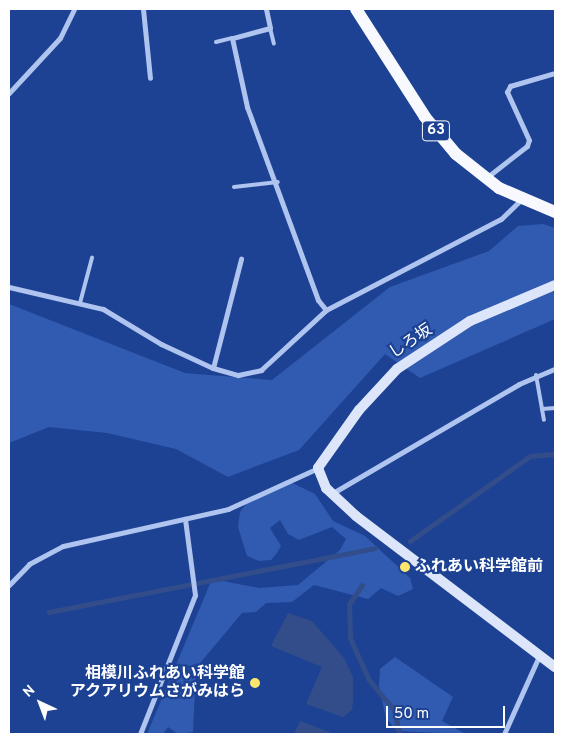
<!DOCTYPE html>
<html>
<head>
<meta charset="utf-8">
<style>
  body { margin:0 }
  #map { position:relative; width:564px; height:743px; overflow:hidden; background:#1d4293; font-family:Overpass,"Noto Sans JP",sans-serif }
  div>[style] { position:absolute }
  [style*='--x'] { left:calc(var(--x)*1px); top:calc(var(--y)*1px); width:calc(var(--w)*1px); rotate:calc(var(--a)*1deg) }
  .green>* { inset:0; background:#305bb1 }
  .water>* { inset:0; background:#324d8a }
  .stream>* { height:5px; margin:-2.5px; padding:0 2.5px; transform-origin:2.5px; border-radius:2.5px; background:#324d8a }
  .lane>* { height:4px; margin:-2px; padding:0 2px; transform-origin:2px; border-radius:2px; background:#afc4ef }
  .street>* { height:5px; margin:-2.5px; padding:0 2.5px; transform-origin:2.5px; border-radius:2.5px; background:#afc4ef }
  .secondary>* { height:10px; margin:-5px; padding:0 5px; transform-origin:5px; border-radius:5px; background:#dce5fa }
  .primary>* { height:12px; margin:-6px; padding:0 6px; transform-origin:6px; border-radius:6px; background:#f7f9ff }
  .dots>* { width:14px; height:14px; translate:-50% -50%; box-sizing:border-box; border:2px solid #1d4293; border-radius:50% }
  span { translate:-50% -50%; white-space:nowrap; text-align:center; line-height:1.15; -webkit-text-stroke:4.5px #1d4293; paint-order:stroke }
  .shield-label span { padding:1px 4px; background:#1d4293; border:1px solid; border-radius:4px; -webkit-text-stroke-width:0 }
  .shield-label { font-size:15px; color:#fff; font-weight:700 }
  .street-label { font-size:16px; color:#fff }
  .poi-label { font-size:16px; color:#fff; font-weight:700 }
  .left { translate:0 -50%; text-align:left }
  .right { translate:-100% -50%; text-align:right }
  .frame { position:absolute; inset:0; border:10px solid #fff; pointer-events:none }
  .north { position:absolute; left:15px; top:678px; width:50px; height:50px; -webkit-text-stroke:4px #1d4293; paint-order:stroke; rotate:317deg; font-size:14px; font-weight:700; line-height:20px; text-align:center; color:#fff }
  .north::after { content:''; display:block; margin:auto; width:18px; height:22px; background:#fff; clip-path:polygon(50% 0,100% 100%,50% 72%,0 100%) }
  .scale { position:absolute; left:386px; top:706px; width:119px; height:22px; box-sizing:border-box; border:2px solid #fff; border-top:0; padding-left:6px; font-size:15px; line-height:18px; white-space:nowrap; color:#fff; -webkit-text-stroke:4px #1d4293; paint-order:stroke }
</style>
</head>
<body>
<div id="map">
  <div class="green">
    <div style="clip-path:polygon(543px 224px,555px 228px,555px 276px,549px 290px,555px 293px,555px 319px,420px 378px,385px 354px,299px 450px,228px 477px,176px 449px,107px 433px,49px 427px,9px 443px,9px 304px,185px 373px,272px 380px,390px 287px,489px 251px,518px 226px)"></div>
    <div style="clip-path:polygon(286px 480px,315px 494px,333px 521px,365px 536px,410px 578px,413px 589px,398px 596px,381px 588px,368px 599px,314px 585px,292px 602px,266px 603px,256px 612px,242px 613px,196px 668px,193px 732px,178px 734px,168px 727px,163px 734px,147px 734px,212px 579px,259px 588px,298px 585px,340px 550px,346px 539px,332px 527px,299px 540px,288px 534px,280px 520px,270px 528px,281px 546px,277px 553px,271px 560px,259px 561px,247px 556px,238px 527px,240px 512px,246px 504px)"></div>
    <div style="clip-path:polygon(395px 657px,453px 697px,442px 721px,466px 734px,397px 731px,386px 718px,379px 686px,380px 669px)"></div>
  </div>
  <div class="water">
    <div style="clip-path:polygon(288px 613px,312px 621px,344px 658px,353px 677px,353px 702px,352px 710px,343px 717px,306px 704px,322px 667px,271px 646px)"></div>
    <div style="clip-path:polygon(300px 721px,334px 734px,335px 734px,294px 734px)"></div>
  </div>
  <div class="stream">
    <div style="--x:410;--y:541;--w:147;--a:-35.3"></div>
    <div style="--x:530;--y:456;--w:25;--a:-5"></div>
    <div style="--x:362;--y:585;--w:23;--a:124"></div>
    <div style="--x:349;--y:604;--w:34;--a:88"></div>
    <div style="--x:350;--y:638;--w:46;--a:65.7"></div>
    <div style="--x:369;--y:680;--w:39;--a:50"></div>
    <div style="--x:394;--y:710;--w:23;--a:77"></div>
    <div style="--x:49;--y:612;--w:332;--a:-11.1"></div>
  </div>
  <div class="lane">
    <div style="--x:270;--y:28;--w:16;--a:76"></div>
    <div style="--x:216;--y:42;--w:16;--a:-14"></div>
    <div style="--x:234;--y:187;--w:44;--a:-6.5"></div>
    <div style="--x:80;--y:303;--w:47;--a:-75.1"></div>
    <div style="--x:536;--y:375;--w:35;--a:80"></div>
    <div style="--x:542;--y:409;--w:13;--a:-4"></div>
    <div style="--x:542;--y:409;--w:11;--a:80"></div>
  </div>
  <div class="street">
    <div style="--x:143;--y:9;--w:69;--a:84.2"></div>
    <div style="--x:266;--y:9;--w:19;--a:78"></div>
    <div style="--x:270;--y:28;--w:39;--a:165"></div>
    <div style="--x:232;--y:38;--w:71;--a:77.7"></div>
    <div style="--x:247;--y:107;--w:206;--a:69.8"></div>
    <div style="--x:318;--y:300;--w:13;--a:51"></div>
    <div style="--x:326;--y:310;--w:197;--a:-27.5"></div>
    <div style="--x:501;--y:219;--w:28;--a:-44"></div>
    <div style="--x:9;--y:93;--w:75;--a:-47.2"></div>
    <div style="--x:60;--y:38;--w:32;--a:-64"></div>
    <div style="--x:486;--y:178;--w:52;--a:-38"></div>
    <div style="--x:527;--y:146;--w:6;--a:-72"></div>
    <div style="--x:529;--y:140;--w:53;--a:-114.6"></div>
    <div style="--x:507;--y:92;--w:7;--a:-63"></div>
    <div style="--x:510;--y:86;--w:47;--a:-16.1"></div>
    <div style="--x:9;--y:287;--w:97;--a:13.2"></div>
    <div style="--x:103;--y:309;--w:68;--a:31.1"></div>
    <div style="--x:161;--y:344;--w:57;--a:24.8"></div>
    <div style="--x:213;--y:368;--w:26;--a:16"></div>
    <div style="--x:238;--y:375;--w:24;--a:-12"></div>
    <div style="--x:261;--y:370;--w:88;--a:-42.7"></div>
    <div style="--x:213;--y:368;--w:113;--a:-75.6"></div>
    <div style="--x:331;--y:494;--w:218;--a:-30.3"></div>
    <div style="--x:519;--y:384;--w:39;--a:-23"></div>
    <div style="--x:9;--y:585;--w:29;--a:-46"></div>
    <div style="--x:29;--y:564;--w:38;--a:-28"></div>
    <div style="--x:63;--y:546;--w:169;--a:-12.6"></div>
    <div style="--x:228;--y:509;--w:99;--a:-24.5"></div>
    <div style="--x:140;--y:734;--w:149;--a:-68.4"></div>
    <div style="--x:195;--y:595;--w:77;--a:-97.5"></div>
    <div style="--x:504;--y:734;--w:85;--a:-65.8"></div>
  </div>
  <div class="secondary">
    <div style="--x:555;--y:285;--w:92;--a:157"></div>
    <div style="--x:470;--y:321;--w:87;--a:146.7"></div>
    <div style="--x:397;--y:369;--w:56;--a:132.8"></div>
    <div style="--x:359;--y:410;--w:71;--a:125.3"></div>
    <div style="--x:318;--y:468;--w:22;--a:68"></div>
    <div style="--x:326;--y:488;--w:41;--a:43"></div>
    <div style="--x:356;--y:516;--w:250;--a:37.2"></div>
  </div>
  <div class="primary">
    <div style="--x:356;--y:9;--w:128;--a:57.4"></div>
    <div style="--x:425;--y:117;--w:48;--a:50"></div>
    <div style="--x:456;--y:154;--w:55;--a:38.3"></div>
    <div style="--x:499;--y:188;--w:61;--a:23.2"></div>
  </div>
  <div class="dots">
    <div style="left:405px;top:567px;background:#fee66e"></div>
    <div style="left:255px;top:683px;background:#fee66e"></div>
  </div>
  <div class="shield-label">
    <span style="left:436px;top:131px">63</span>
  </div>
  <div class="street-label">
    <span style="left:411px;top:342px;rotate:-34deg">しろ坂</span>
  </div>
  <div class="poi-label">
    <span class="left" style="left:415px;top:567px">ふれあい科学館前</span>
    <span class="right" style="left:245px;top:683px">相模川ふれあい科学館<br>アクアリウムさがみはら</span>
  </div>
  <div class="frame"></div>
  <div class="north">N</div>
  <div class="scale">50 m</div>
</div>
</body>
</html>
